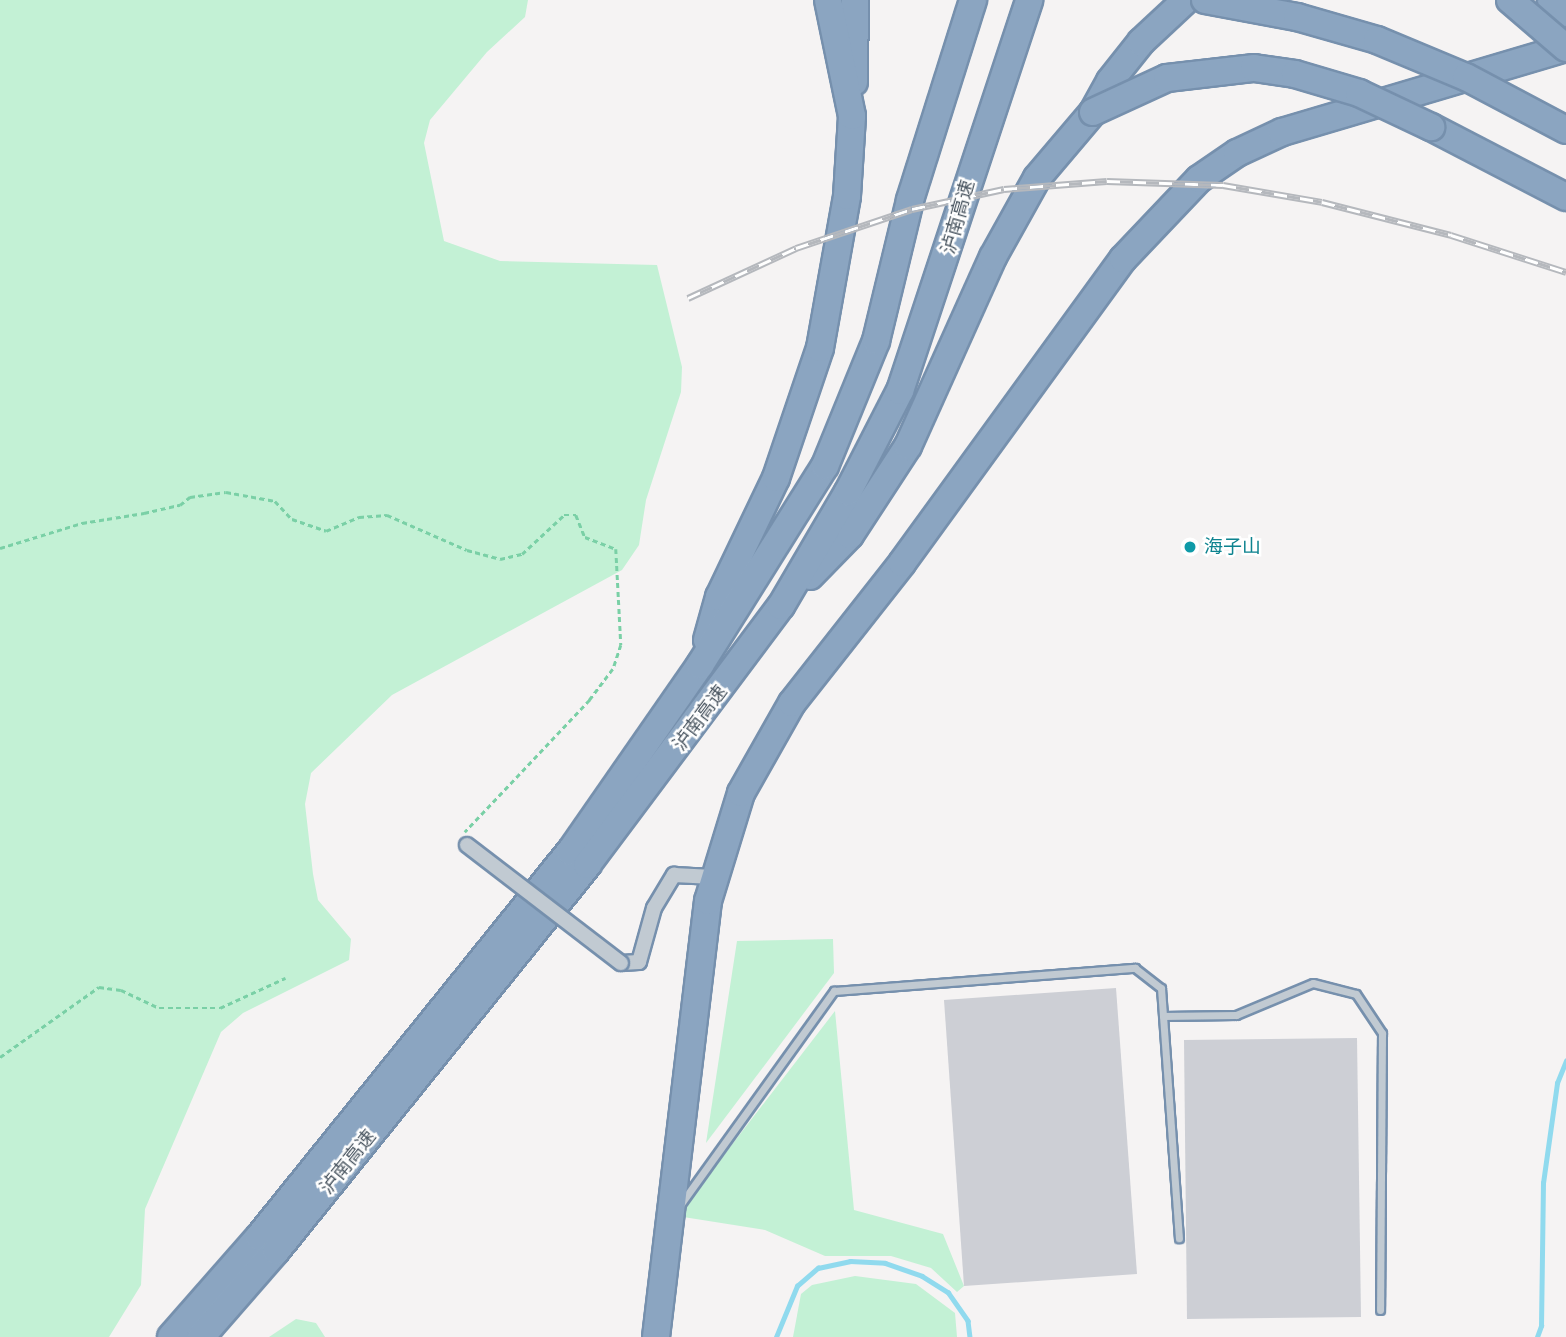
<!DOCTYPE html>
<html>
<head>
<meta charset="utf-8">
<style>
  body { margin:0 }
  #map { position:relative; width:1566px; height:1337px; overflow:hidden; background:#f5f3f3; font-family:Roboto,"Noto Sans SC",sans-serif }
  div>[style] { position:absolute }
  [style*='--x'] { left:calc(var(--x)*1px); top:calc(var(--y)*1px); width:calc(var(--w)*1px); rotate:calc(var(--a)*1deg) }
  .green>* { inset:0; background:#c3f1d5 }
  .stream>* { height:4.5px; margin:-2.25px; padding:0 2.25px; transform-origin:2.25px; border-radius:2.25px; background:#90daee }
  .building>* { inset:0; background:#cdcfd5 }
  .path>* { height:2.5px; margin-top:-1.25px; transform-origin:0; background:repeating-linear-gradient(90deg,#7ad0a6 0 5px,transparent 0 8.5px) }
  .roads { filter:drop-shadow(2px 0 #7690ad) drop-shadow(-2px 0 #7690ad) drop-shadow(0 2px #7690ad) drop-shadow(0 -2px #7690ad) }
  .lane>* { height:7px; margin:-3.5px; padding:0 3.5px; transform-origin:3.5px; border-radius:3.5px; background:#c1cad2 }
  .street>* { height:14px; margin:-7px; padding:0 7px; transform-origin:7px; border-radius:7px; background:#c1cad2 }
  .highway>* { height:26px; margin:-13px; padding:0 13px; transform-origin:13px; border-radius:13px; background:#8ba5c1 }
  .rail>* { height:7px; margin-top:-3.5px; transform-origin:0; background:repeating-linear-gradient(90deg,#fff 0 13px,#b5b8bd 0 26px); box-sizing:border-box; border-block:2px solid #b5b8bd }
  .bridges { filter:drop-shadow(2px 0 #7690ad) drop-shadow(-2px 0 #7690ad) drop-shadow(0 2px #7690ad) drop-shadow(0 -2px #7690ad) }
  .street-bridge>* { height:14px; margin:-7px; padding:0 7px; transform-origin:7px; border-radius:7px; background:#c1cad2 }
  .highway-bridge>* { height:26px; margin:-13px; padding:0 13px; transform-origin:13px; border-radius:13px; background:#8ba5c1 }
  .dots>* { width:19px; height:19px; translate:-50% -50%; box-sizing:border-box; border:4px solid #fff; border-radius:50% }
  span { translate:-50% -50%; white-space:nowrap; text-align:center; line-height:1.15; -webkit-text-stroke:5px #fff; paint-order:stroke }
  .street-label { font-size:19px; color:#4a5661 }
  .culture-label { font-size:19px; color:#0d838f }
  .left { translate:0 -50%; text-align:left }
</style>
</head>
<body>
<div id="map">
  <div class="green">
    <div style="clip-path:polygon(0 0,528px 0,525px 17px,487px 52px,430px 120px,424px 143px,444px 241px,500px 261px,657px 265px,682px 367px,681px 392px,646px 500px,639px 545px,622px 570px,392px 695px,311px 773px,305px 804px,313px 874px,318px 900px,351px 939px,349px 960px,243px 1013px,221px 1032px,145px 1209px,141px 1285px,109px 1337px,0 1337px)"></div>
    <div style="clip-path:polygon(833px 939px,834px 973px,706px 1143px,737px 941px)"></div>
    <div style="clip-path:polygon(835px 1011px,854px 1210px,943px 1234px,964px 1286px,957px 1292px,931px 1268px,891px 1256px,825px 1256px,765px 1230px,677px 1216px)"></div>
    <div style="clip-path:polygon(855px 1276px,916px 1284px,955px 1313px,957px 1337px,793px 1337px,801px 1294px,812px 1285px)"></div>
    <div style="clip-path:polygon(296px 1319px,316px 1323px,325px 1337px,269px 1337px)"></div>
  </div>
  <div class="stream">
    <div style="--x:776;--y:1337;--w:55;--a:-67.6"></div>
    <div style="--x:797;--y:1286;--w:28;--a:-41"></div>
    <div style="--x:818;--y:1268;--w:33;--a:-12"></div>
    <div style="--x:850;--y:1261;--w:35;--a:3"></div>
    <div style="--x:885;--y:1263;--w:39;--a:19"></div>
    <div style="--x:922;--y:1276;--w:31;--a:32"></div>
    <div style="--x:948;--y:1292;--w:35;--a:55"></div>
    <div style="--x:968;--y:1321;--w:16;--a:83"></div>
    <div style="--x:1537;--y:1337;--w:12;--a:-70"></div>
    <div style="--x:1541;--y:1326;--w:143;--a:-89.2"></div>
    <div style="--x:1543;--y:1183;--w:101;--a:-82"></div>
    <div style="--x:1557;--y:1083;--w:24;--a:-68"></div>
  </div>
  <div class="building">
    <div style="clip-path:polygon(1116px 988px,1137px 1274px,964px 1286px,944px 1000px)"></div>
    <div style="clip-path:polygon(1357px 1038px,1361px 1317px,1187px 1319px,1184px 1040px)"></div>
  </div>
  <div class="path">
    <div style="--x:0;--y:548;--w:86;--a:-17"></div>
    <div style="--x:82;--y:523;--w:63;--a:-9.2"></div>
    <div style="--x:144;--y:513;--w:37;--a:-13"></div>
    <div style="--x:180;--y:505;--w:13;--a:-39"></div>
    <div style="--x:190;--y:497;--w:36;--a:-8"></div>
    <div style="--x:226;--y:492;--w:50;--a:10.4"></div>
    <div style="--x:275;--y:501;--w:25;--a:47"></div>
    <div style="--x:292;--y:519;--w:36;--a:19"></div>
    <div style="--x:326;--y:531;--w:36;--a:-23"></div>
    <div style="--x:359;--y:517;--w:28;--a:-4"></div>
    <div style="--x:387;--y:515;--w:87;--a:23.6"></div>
    <div style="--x:467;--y:550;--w:34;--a:15"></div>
    <div style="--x:500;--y:559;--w:23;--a:-13"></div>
    <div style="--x:522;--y:554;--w:57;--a:-42.9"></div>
    <div style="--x:564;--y:515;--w:12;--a:0"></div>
    <div style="--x:576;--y:515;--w:24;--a:68"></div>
    <div style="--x:585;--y:537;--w:33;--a:21"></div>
    <div style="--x:616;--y:549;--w:96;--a:87"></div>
    <div style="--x:621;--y:645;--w:25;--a:108"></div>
    <div style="--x:613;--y:669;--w:39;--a:127"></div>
    <div style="--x:590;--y:700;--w:182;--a:133.4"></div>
    <div style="--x:0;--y:1057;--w:121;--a:-35.3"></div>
    <div style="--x:99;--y:987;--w:22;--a:8"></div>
    <div style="--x:121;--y:990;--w:42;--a:25.3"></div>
    <div style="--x:159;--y:1008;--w:61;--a:0"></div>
    <div style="--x:220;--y:1008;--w:72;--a:-24.8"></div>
  </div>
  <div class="roads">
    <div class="lane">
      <div style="--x:1163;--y:1016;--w:73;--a:-0.8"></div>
      <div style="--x:1236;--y:1015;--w:83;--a:-22.6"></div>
      <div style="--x:1313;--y:983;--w:44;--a:14.3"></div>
      <div style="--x:1356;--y:994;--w:47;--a:56.3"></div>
      <div style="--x:1382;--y:1033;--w:277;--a:90.4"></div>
      <div style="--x:680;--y:1205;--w:264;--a:-54.3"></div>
      <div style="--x:834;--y:991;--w:302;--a:-4.4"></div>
      <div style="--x:1135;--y:968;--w:33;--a:38"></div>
      <div style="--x:1161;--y:988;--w:251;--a:85.9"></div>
    </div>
    <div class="street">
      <div style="--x:621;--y:963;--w:18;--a:-3"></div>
      <div style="--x:639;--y:962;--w:56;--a:-74.5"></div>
      <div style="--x:654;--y:908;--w:39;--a:-59"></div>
      <div style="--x:674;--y:875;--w:39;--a:3"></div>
    </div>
    <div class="highway">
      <div style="--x:1551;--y:0;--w:20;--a:41"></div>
      <div style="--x:854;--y:82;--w:82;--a:-89.3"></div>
      <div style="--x:1431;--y:127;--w:152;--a:27.4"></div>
      <div style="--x:810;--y:576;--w:57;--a:-45.7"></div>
      <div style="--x:850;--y:535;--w:106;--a:-56.9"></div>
      <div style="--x:908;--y:446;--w:207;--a:-65.8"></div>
      <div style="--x:993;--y:257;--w:90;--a:-60.9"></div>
      <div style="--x:1037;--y:178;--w:87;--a:-49.7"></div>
      <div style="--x:1093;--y:112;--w:35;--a:-61"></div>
      <div style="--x:1110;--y:81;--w:50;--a:-51.5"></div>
      <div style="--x:1141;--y:42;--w:62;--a:-43"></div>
      <div style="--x:707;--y:640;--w:45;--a:-74.4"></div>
      <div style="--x:719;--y:597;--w:132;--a:-64.4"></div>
      <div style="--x:776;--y:478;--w:137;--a:-71.3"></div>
      <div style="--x:820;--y:348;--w:154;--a:-79.9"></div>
      <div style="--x:847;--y:196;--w:80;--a:-86.4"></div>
      <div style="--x:852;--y:116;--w:118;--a:-101.7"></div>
      <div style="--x:171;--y:1337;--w:133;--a:-48.7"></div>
      <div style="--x:259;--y:1237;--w:495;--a:-51.1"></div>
      <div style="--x:570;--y:852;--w:228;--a:-55.2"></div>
      <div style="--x:700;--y:665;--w:235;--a:-57.9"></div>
      <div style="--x:825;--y:466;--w:135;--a:-67.8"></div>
      <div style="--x:876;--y:341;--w:145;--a:-76.4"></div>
      <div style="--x:910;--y:200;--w:210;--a:-72.5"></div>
      <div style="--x:201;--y:1337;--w:114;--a:-48.9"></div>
      <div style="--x:276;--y:1251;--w:496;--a:-51.1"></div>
      <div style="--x:587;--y:865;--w:324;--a:-53.2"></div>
      <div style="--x:781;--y:606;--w:132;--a:-59.6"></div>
      <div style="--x:848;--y:492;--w:114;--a:-62.8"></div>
      <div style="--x:900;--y:391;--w:412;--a:-71.7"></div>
      <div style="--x:656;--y:1337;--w:439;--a:-83.2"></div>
      <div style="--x:708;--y:901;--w:113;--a:-73"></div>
      <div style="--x:741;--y:793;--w:103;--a:-60.5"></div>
      <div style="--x:792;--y:703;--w:178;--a:-51.8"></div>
      <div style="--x:902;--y:563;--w:376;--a:-54"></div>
      <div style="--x:1123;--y:259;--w:110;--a:-46.5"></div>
      <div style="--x:1199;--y:179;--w:46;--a:-34.4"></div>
      <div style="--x:1237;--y:153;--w:50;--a:-25"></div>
      <div style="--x:1282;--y:132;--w:296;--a:-16.5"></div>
    </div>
  </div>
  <div class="rail">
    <div style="--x:688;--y:298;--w:119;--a:-24.8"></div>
    <div style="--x:796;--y:248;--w:122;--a:-18.6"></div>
    <div style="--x:912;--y:209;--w:94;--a:-12.3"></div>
    <div style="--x:1004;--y:189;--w:103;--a:-4.4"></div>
    <div style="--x:1107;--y:181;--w:116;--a:2"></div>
    <div style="--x:1223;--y:185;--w:100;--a:9.7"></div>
    <div style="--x:1322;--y:202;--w:133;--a:14.3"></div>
    <div style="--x:1451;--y:235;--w:121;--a:17.8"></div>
  </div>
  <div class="bridges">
    <div class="street-bridge">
      <div style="--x:467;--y:845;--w:194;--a:37.5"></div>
    </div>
    <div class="highway-bridge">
      <div style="--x:1205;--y:0;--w:94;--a:10.5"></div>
      <div style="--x:1297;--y:17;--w:83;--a:16"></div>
      <div style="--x:1377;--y:40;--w:96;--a:22.6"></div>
      <div style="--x:1466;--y:77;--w:113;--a:27.9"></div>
      <div style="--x:1510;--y:0;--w:74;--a:40.6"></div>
      <div style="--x:1093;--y:112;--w:81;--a:-24.7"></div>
      <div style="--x:1167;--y:78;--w:88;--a:-6.6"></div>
      <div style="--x:1254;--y:68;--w:41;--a:8.3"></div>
      <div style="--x:1295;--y:74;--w:67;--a:16.5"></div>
      <div style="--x:1359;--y:93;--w:80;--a:25.3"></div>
    </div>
  </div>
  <div class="dots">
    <div style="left:1190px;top:547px;background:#0f9aa8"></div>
  </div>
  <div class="street-label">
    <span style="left:958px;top:217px;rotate:-74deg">泸南高速</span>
    <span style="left:700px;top:718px;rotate:-53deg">泸南高速</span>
    <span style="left:348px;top:1162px;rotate:-51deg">泸南高速</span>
  </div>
  <div class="culture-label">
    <span class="left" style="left:1204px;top:547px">海子山</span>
  </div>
</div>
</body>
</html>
